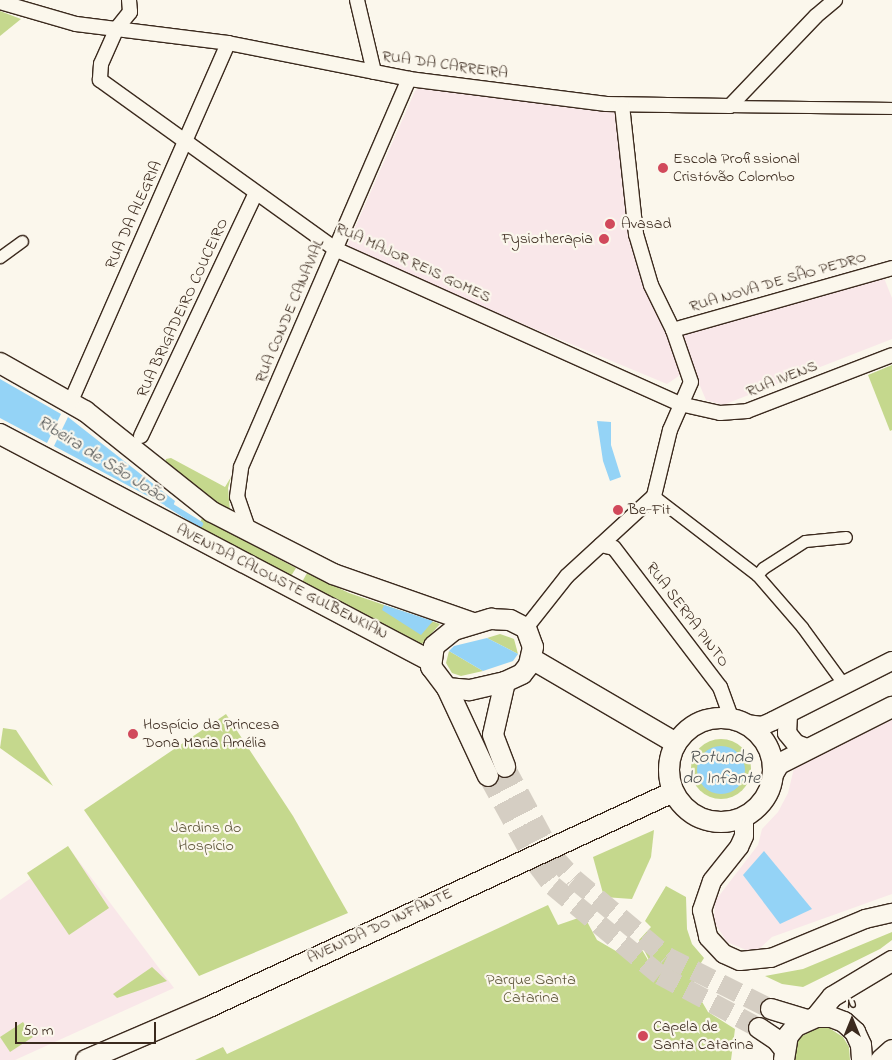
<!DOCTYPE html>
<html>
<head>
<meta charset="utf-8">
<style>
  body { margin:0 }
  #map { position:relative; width:892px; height:1060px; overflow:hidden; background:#fbf7ec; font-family:"Indie Flower",sans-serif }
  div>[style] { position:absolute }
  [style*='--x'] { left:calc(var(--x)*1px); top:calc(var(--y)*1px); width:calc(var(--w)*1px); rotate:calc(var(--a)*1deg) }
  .built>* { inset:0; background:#f9e7e9 }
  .green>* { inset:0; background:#c5d88d }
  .round { border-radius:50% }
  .water>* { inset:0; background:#94d3f6 }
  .stream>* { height:5.5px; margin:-2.75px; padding:0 2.75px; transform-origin:2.75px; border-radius:2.75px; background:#94d3f6 }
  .secondary-tunnel>* { height:20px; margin-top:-10px; transform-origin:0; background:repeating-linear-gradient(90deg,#d5cec3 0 20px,transparent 0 30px) }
  .roads { filter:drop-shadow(1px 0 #3b2a1e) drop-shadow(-1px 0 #3b2a1e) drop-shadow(0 1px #3b2a1e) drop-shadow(0 -1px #3b2a1e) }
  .pedestrian>* { height:11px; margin:-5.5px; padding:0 5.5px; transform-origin:5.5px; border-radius:5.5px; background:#fbf7ec }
  .minor>* { height:14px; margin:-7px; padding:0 7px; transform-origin:7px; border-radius:7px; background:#fbf7ec }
  .tertiary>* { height:18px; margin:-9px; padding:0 9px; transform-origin:9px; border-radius:9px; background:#fbf7ec }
  .secondary>* { height:20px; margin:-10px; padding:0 10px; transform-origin:10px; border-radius:10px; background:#fbf7ec }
  .secondary>.ring { margin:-10px; padding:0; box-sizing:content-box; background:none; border:20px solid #fbf7ec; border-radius:50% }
  .dots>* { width:14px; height:14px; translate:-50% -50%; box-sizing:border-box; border:2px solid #fbf7ec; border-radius:50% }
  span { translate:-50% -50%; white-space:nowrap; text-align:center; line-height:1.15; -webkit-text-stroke:4.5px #fbf7ec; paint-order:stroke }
  .street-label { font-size:16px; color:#3b2a1e }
  .poi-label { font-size:16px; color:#3b2a1e }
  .left { translate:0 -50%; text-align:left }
  .right { translate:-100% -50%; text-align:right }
  .park-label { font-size:16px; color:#5e563a }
  .water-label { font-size:18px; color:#515454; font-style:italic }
  .north { position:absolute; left:827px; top:995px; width:50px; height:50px; -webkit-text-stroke:4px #fbf7ec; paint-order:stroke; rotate:0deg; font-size:14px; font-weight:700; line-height:20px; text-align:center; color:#3b2a1e }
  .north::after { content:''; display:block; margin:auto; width:18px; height:22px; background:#3b2a1e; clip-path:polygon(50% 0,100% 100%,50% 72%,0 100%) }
  .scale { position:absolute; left:15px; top:1022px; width:141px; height:22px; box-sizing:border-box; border:2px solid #3b2a1e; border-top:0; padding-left:6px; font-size:15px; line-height:18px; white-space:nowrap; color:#3b2a1e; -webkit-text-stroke:4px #fbf7ec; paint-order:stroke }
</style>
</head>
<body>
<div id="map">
  <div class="built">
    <div style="clip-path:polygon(421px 85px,617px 110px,626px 218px,630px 235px,686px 371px,667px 384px,365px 258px,347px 246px,415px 91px)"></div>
    <div style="clip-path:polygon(882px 273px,892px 298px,892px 339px,723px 405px,706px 400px,677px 332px)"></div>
    <div style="clip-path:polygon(892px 720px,892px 894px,772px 937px,759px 949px,746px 950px,727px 942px,714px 922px,715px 901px,758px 845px,762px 829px,778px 812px,788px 793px,794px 768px)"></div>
    <div style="clip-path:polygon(69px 848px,174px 988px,15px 1060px,0 1060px,0 900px,31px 878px,27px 873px)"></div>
  </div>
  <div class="green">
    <div style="clip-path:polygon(0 11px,21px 19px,0 36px)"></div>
    <div style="clip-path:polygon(892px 365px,892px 430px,890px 431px,868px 375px)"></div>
    <div style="clip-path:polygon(171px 458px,225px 487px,231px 477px,228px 488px,230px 511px,196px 490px,165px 463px,166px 459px)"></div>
    <div style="clip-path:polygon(202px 518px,296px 568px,291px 576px,198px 528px)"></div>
    <div style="clip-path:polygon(307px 573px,349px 593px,440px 624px,422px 644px,302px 582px)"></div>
    <div style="clip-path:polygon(500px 634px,514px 639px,518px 654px,487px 638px)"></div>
    <div style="clip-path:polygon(449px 651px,483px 671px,461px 676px,452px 673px,446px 663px)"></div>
    <div style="clip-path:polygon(226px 714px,293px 816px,348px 913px,199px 976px,84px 810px)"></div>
    <div style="clip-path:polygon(3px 728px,16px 730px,53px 786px,0 748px)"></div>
    <div class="round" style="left:691px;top:739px;width:60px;height:60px"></div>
    <div style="clip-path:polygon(654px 830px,651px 857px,632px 899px,604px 897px,593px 857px)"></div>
    <div style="clip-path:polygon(68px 846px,109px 908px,69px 935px,27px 873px)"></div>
    <div style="clip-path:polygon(666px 886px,686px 897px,687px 929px,692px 944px,704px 958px,694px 974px,694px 988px,708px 1012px,735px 1029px,731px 1060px,195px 1060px,223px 1047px,227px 1054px,548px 905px,558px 925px,584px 916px,597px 940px,621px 954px,638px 943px,655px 972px,639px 940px,651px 927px,645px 921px)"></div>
    <div style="clip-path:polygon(892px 932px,892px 940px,880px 949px,803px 987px,782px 984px,765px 976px,803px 969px)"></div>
    <div style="clip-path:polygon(152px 967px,167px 981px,117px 998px,113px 994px)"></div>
    <div style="clip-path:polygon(23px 1022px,33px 1037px,10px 1052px,0 1037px)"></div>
    <div style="clip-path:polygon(818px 1027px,829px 1028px,843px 1037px,849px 1047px,850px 1060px,793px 1060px,799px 1038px)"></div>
  </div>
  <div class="water">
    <div style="clip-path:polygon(0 379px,61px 414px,47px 443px,0 418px)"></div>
    <div style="clip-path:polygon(68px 417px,175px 501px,172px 509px,54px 446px)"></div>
    <div style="clip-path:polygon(597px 421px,611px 422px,611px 445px,621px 477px,610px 481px,603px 461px)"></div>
    <div style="clip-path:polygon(384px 605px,433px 621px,421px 635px,382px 610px)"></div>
    <div style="clip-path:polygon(487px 638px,518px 654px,513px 661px,483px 671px,449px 651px,454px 646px)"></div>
    <div class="round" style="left:697px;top:746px;width:48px;height:48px"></div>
    <div style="clip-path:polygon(764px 851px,812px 909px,780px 924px,743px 875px)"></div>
  </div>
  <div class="stream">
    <div style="--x:48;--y:426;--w:21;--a:29"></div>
    <div style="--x:168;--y:504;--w:38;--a:32"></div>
  </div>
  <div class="secondary-tunnel">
    <div style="--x:505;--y:767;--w:101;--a:61.7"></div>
    <div style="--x:553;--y:856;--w:31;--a:48"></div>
    <div style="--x:574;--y:879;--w:121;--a:40"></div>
    <div style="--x:667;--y:957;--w:116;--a:26.6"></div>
    <div style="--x:488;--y:776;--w:102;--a:61.2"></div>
    <div style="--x:537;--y:865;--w:26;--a:53"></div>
    <div style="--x:553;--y:886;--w:139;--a:39.8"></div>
    <div style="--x:660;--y:975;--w:112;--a:28.2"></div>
  </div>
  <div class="roads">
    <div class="pedestrian">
      <div style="--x:730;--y:106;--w:162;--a:0.7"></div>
      <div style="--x:0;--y:257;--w:27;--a:-36"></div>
      <div style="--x:654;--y:496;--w:130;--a:37.5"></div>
      <div style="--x:757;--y:575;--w:69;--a:49.1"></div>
      <div style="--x:802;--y:627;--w:73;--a:53.9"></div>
      <div style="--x:757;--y:575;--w:9;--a:-49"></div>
      <div style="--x:763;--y:568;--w:50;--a:-32.7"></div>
      <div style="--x:805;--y:541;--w:41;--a:-5.6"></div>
    </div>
    <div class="minor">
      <div style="--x:129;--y:0;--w:12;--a:85"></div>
      <div style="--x:130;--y:12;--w:21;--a:129"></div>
      <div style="--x:117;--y:28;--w:39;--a:114"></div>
      <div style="--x:101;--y:64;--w:16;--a:94"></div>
      <div style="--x:100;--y:80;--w:289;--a:35.7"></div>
      <div style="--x:335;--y:249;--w:378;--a:24.2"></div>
      <div style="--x:680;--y:404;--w:41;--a:12.7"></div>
      <div style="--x:720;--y:413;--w:27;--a:-4"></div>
      <div style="--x:747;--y:411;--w:155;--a:-21.1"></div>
      <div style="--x:357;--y:0;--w:74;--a:76.7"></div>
      <div style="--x:0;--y:2;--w:79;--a:16.1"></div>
      <div style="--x:76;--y:24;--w:153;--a:7.1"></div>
      <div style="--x:228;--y:43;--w:185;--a:11.2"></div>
      <div style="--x:409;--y:79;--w:199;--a:7.2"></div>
      <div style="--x:606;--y:104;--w:124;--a:0.9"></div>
      <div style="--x:730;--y:106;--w:124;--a:-46.3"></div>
      <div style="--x:816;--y:16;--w:25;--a:-40"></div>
      <div style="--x:673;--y:330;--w:228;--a:-15.8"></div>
      <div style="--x:71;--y:401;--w:391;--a:-66.3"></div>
      <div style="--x:141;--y:436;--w:269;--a:-64.7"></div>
      <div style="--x:249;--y:531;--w:36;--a:-109"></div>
      <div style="--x:237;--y:497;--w:30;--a:-82"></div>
      <div style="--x:241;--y:467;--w:423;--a:-66.6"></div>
      <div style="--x:601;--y:545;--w:13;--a:13"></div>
      <div style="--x:614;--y:548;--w:175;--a:52.7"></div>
      <div style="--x:720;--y:687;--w:33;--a:70"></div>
      <div style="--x:526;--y:628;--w:66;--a:-51.7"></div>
      <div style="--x:567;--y:576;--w:118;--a:-42.6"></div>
      <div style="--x:654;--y:496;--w:68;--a:-76.4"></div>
      <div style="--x:670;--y:430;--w:52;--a:-66.4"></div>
      <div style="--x:691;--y:382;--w:55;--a:-109.1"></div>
      <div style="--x:673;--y:330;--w:50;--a:-116.1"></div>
      <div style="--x:651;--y:285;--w:53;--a:-106.4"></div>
      <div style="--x:636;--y:234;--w:130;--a:-96.2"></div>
    </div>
    <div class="tertiary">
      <div style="--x:788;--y:715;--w:18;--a:93"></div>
      <div style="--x:787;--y:733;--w:14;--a:51"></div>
      <div style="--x:796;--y:744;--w:14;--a:21"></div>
      <div style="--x:746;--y:724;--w:16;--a:7"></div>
      <div style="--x:762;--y:726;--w:12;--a:-24"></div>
      <div style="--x:773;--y:721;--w:133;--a:-26.8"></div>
      <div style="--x:744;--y:817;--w:19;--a:90"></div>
      <div style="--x:744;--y:836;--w:12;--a:114"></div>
      <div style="--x:739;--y:847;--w:43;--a:128.5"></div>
      <div style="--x:712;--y:881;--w:31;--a:109"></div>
      <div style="--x:702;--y:910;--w:28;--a:77"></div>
      <div style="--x:708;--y:937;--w:23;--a:47"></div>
      <div style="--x:724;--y:954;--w:17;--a:24"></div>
      <div style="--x:740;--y:961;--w:31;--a:-6"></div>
      <div style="--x:771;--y:958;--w:102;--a:-22.5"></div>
      <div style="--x:865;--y:919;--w:28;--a:-13"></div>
    </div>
    <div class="secondary">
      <div style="--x:0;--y:363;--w:98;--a:29.5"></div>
      <div style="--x:85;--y:411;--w:162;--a:38.5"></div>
      <div style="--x:212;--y:512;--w:136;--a:27.1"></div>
      <div style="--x:333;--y:574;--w:148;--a:19.3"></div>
      <div style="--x:0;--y:434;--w:487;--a:27.8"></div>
      <div style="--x:491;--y:619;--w:19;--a:3"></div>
      <div style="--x:510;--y:620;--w:18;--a:27"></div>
      <div style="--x:526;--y:628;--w:20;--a:70"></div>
      <div style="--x:533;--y:647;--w:18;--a:103"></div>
      <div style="--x:529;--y:665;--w:11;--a:128"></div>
      <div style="--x:522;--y:674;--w:19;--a:155"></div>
      <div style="--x:505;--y:682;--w:37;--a:167"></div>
      <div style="--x:469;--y:690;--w:22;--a:-175"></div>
      <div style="--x:447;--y:688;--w:26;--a:-127"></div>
      <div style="--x:431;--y:667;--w:21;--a:-82"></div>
      <div style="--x:434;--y:646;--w:26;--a:-39"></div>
      <div style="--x:454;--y:630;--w:39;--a:-17"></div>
      <div style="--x:532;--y:659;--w:167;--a:30.3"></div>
      <div style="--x:505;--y:682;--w:54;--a:102.8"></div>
      <div style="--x:493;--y:735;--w:34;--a:69"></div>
      <div style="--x:447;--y:688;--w:97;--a:65"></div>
      <div class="ring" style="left:669px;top:718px;width:84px;height:84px"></div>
      <div style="--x:773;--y:774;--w:12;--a:-59"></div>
      <div style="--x:779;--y:764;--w:127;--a:-26.8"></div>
      <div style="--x:771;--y:1009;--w:38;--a:17"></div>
      <div style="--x:816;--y:1017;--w:26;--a:-51"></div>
      <div style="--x:832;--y:997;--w:70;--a:-31"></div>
      <div style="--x:759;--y:1028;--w:22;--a:34"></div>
      <div style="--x:777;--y:1040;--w:11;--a:52"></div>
      <div style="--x:86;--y:1060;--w:132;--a:-23.3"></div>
      <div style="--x:207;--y:1008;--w:514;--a:-24.87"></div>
      <div style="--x:784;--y:1060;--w:24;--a:-81"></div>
      <div style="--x:788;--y:1036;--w:13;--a:-51"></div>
      <div style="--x:796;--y:1026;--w:22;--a:-24"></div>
      <div style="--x:816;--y:1017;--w:15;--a:0"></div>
      <div style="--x:831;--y:1017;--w:14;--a:21"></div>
      <div style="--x:844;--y:1022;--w:15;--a:42"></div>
      <div style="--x:855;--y:1032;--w:14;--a:65"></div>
      <div style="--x:861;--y:1045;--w:15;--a:86"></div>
      <div style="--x:881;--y:1060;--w:15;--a:-42"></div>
    </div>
  </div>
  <div class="dots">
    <div style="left:663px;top:168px;background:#d1495b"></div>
    <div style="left:610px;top:224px;background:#d1495b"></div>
    <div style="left:604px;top:239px;background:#d1495b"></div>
    <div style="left:618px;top:510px;background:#d1495b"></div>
    <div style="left:133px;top:734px;background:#d1495b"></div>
    <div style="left:643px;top:1036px;background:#d1495b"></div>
  </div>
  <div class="street-label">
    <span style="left:445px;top:65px;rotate:8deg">RUA DA CARREIRA</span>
    <span style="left:134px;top:215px;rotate:-66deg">RUA DA ALEGRIA</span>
    <span style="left:413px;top:263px;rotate:25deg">RUA MAJOR REIS GOMES</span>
    <span style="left:778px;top:282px;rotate:-16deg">RUA NOVA DE SÃO PEDRO</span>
    <span style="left:183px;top:308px;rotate:-65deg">RUA BRIGADEIRO COUCEIRO</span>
    <span style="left:290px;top:311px;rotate:-67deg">RUA CONDE CANAVIAL</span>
    <span style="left:782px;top:379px;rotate:-21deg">RUA IVENS</span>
    <span style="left:282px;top:582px;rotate:27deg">AVENIDA CALOUSTE GULBENKIAN</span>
    <span style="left:687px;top:615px;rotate:53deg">RUA SERPA PINTO</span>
    <span style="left:380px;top:926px;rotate:-25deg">AVENIDA DO INFANTE</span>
  </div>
  <div class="poi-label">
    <span class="left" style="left:673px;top:168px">Escola Profissional<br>Cristóvão Colombo</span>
    <span class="left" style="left:621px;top:224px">Avasad</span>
    <span class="right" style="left:593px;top:239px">Fysiotherapia</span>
    <span class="left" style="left:628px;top:510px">Be-Fit</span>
    <span class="left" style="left:143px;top:734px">Hospício da Princesa<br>Dona Maria Amélia</span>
    <span class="left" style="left:653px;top:1036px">Capela de<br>Santa Catarina</span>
  </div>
  <div class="park-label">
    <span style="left:206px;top:837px">Jardins do<br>Hospício</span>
    <span style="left:531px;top:989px">Parque Santa<br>Catarina</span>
  </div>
  <div class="water-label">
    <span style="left:101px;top:460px;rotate:32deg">Ribeira de São João</span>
    <span style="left:721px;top:769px">Rotunda<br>do Infante</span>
  </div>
  <div class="north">N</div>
  <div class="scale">50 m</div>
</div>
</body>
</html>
